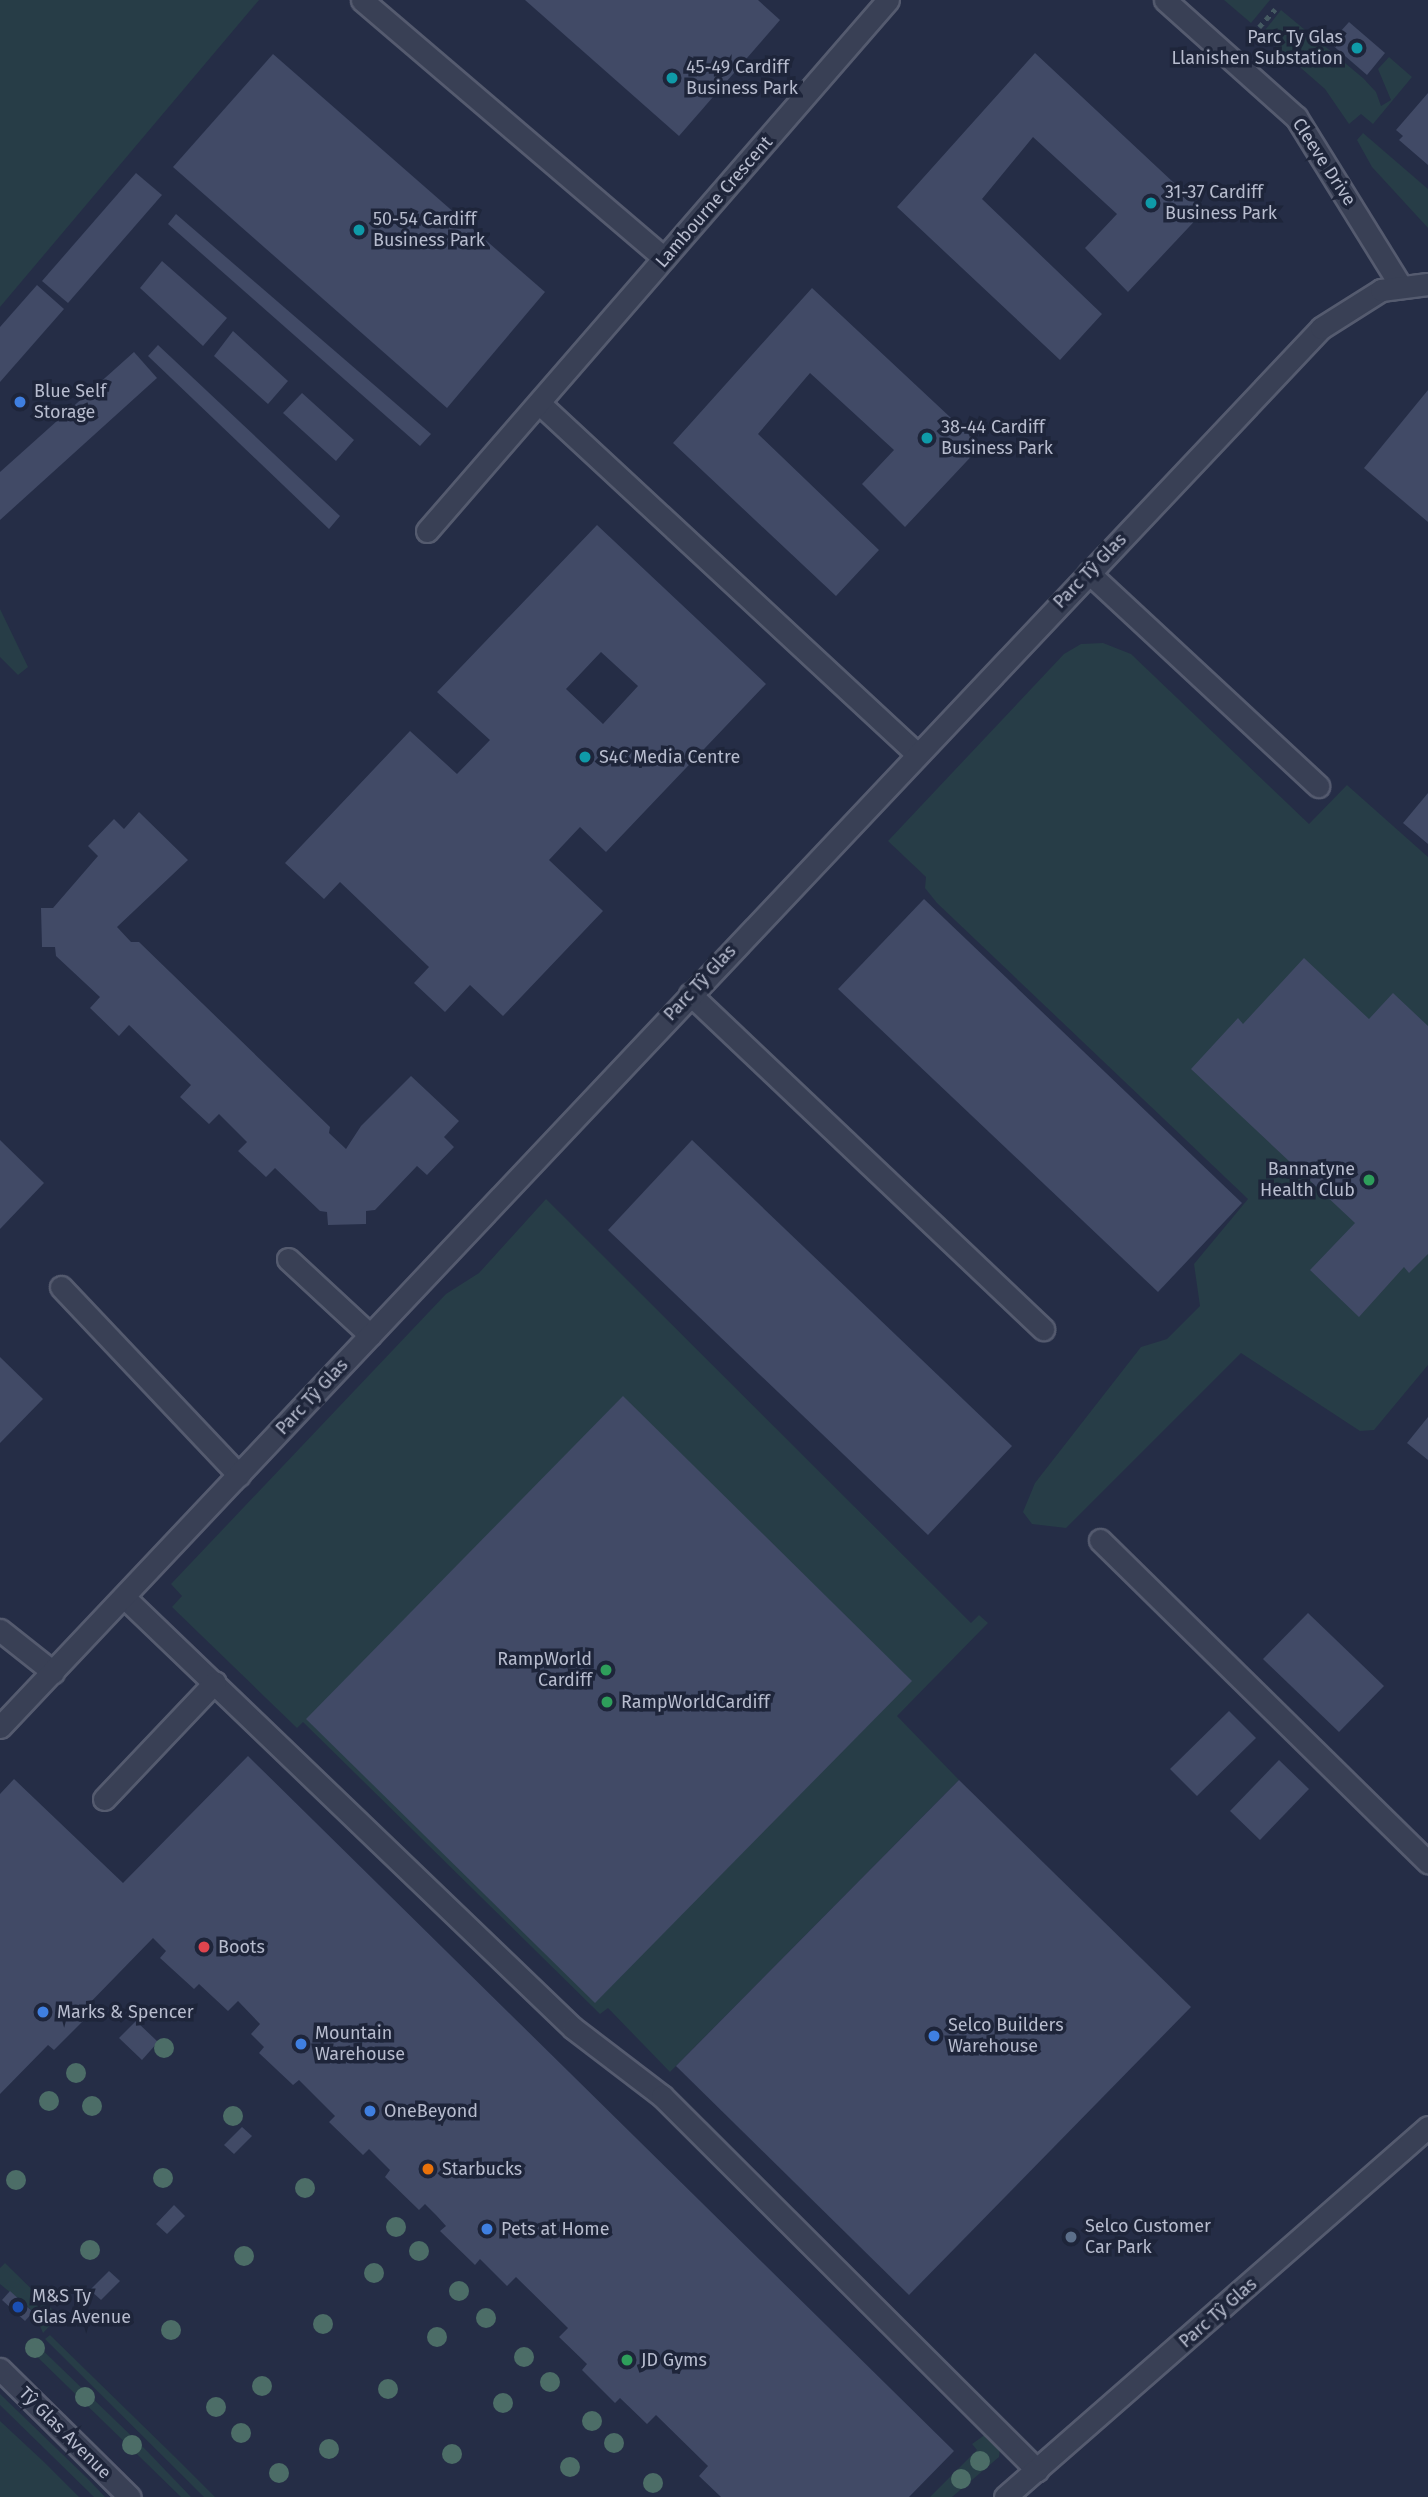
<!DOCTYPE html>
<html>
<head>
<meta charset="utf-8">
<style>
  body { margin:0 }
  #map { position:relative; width:1428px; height:2497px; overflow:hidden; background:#252d46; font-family:"Fira Sans",sans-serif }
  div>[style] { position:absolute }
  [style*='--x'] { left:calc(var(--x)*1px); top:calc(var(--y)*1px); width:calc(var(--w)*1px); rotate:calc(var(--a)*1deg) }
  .green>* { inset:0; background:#273d47 }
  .building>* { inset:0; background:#414a66 }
  .path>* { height:4.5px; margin-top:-2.25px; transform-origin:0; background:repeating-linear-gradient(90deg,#455a62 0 5px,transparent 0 10px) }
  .roads { filter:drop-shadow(2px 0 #555b6f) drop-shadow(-2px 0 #555b6f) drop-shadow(0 2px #555b6f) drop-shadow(0 -2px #555b6f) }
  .service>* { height:21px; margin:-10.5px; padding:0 10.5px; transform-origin:10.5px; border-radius:10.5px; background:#394055 }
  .minor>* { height:21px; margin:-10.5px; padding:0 10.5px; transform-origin:10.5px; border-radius:10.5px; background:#394055 }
  .tertiary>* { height:21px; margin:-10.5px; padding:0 10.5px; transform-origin:10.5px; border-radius:10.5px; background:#394055 }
  .trees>* { width:20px; height:20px; margin:-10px; border-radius:50%; background:#4c6d67 }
  .dots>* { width:19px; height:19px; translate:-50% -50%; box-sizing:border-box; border:4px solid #1e253a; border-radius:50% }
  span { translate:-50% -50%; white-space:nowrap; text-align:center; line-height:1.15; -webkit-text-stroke:7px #1e253a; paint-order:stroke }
  .poi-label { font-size:18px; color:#b7bcce }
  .right { translate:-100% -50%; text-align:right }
  .left { translate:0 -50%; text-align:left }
  .street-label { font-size:18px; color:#b7bcce }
</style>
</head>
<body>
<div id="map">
  <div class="green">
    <div style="clip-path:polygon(0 0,259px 0,0 307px)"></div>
    <div style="clip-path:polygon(1224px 0,1270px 0,1251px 23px)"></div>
    <div style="clip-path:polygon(1281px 10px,1363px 78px,1376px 92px,1381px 106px,1391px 100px,1378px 69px,1389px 57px,1412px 77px,1373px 124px,1361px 114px,1349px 124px,1325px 89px,1262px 34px)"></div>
    <div style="clip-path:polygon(1363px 133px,1428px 189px,1428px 228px,1372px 167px,1357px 140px)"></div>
    <div style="clip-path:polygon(0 609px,28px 667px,18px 675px,0 657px)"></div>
    <div style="clip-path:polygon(1103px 643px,1131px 654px,1309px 824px,1347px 785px,1428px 857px,1428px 1365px,1374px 1430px,1360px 1431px,1241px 1353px,1066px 1528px,1032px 1524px,1023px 1512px,1035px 1483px,1141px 1347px,1167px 1339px,1200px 1306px,1194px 1264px,1248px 1199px,937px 903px,925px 888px,926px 877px,888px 841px,1064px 654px,1081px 644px)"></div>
    <div style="clip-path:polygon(546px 1199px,971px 1623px,979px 1615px,988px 1623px,897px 1716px,959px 1780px,670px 2072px,608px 2008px,600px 2014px,303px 1722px,297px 1728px,172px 1607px,182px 1596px,171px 1584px,446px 1294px,479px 1273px)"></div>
    <div style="clip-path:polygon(5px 2263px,59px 2316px,43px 2333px,34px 2312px,0 2284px,0 2268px)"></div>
    <div style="clip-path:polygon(50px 2335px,177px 2459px,215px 2497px,204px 2497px,45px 2339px)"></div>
    <div style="clip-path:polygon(31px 2339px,146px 2450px,191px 2497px,181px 2497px,25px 2345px)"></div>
    <div style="clip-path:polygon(0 2394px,89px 2480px,105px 2497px,94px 2497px,0 2405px)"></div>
    <div style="clip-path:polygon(0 2421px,44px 2462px,79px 2497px,0 2497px)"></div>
    <div style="clip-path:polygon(986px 2434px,1000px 2449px,999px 2457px,952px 2497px,930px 2497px,977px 2450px,972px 2444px)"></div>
  </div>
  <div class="building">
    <div style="clip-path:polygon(525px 0,758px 0,780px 20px,679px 136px)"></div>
    <div style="clip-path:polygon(1349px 22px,1385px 53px,1367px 75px,1330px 43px)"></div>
    <div style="clip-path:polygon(1035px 53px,1204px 211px,1128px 292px,1085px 248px,1117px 214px,1033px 137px,982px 199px,1102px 314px,1060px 360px,897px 207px)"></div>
    <div style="clip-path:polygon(273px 54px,545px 292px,447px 408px,173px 167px)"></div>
    <div style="clip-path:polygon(1428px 93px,1428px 165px,1399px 140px,1403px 136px,1396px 130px)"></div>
    <div style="clip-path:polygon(136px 173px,162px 195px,68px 303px,42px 281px)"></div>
    <div style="clip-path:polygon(176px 214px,431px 434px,420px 446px,168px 224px)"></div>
    <div style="clip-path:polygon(162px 261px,227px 318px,203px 346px,140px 288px)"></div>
    <div style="clip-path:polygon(37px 285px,64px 309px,0 382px,0 327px)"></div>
    <div style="clip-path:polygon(812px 288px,981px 446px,905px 527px,862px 484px,894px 450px,810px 373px,758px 434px,879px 550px,836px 596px,673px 443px)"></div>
    <div style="clip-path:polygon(233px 331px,288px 381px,268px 404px,214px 356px)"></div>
    <div style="clip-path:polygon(158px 345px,340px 516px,329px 529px,148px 356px)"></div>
    <div style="clip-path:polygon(134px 352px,157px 378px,0 520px,0 472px)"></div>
    <div style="clip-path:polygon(1428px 390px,1428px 522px,1364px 468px)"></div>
    <div style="clip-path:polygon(302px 393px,354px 440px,336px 461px,283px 413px)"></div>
    <div style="clip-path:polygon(evenodd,597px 525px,766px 684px,606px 852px,580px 827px,549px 860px,603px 911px,503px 1016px,470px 985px,445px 1012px,414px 983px,429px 967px,340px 882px,324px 899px,285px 863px,410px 731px,457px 774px,490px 740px,437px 692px,597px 525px,601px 652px,638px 686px,603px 724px,566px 689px,601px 652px)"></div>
    <div style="clip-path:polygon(1428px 793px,1428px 844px,1403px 823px)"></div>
    <div style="clip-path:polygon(139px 812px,188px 860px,117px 927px,131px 942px,139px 942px,330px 1127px,329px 1133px,346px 1149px,361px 1126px,411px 1076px,459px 1121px,444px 1137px,454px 1147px,427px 1175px,417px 1166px,375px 1210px,366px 1211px,366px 1224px,328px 1225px,327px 1212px,320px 1211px,275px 1168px,266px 1177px,238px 1151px,247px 1142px,219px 1114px,209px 1124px,180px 1097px,191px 1085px,129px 1025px,119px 1036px,90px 1008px,100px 997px,56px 956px,55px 947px,42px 947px,41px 908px,53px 908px,98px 856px,88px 846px,114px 819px,124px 829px)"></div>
    <div style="clip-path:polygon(924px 899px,1242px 1203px,1158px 1292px,838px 989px)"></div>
    <div style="clip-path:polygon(1304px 958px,1369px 1019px,1393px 993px,1428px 1026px,1428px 1254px,1409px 1273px,1404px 1267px,1359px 1317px,1310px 1270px,1355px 1223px,1191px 1069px,1238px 1018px,1243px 1024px)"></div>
    <div style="clip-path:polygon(0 1140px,44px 1183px,0 1229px)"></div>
    <div style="clip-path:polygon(692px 1140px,1012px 1446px,928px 1535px,608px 1230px)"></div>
    <div style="clip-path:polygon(0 1357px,43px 1399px,0 1443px)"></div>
    <div style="clip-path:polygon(623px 1396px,912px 1681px,595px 2003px,306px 1719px)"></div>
    <div style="clip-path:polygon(1428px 1417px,1428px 1460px,1407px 1443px)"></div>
    <div style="clip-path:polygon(1308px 1613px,1384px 1686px,1339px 1732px,1263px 1659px)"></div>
    <div style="clip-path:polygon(1229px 1711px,1256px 1738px,1197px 1796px,1170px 1769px)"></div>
    <div style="clip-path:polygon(248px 1756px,954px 2451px,909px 2497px,721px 2497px,699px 2476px,708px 2466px,656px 2415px,647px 2424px,620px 2398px,615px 2403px,582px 2370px,587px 2364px,559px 2337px,568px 2328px,516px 2277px,507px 2286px,480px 2259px,475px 2265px,440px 2231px,446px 2226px,436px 2215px,425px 2204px,419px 2210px,385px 2177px,390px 2170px,369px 2149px,363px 2155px,329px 2122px,335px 2116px,299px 2080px,293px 2085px,259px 2053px,264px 2047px,251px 2034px,260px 2024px,238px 2001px,228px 2011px,199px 1984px,194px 1989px,160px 1958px,166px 1951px,153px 1938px,81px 2012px,87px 2017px,54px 2050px,48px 2045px,0 2094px,0 1794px,14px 1779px,123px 1883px)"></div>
    <div style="clip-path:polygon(1279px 1760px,1309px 1789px,1260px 1840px,1230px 1811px)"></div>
    <div style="clip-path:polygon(959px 1780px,1191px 2007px,909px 2295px,676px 2066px)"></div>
    <div style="clip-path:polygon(136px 2021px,158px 2042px,142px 2060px,119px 2038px)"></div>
    <div style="clip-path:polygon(242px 2127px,252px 2136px,234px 2154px,224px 2145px)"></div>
    <div style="clip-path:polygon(174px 2205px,185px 2216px,167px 2234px,156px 2224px)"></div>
    <div style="clip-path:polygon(109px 2271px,120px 2281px,101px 2300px,90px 2290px)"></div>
    <div style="clip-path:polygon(10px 2291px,33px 2312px,25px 2321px,2px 2300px)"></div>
  </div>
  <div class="path">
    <div style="--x:1259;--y:27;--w:24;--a:-48"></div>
  </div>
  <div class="roads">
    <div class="service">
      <div style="--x:362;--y:0;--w:397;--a:40.5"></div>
      <div style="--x:1089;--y:573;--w:313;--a:42.9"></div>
      <div style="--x:690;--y:994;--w:487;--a:43.5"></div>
      <div style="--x:61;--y:1287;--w:259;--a:46.6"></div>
      <div style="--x:1100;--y:1540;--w:460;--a:44.5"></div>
      <div style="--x:124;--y:1597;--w:622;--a:43.83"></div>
      <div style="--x:573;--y:2028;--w:112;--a:37.4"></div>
      <div style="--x:662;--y:2096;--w:530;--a:44.92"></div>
      <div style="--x:0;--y:1630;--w:68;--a:38.4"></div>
      <div style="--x:104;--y:1799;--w:161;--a:-46.5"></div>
    </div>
    <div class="minor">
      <div style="--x:1165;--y:0;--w:176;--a:41.8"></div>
      <div style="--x:1296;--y:117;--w:198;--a:58.2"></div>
      <div style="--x:539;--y:403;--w:514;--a:42.87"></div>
      <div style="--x:427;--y:531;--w:703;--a:-49.04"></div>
      <div style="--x:288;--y:1259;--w:112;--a:42.8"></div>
      <div style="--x:0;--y:1727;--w:1924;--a:-46.64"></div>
      <div style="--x:1321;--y:328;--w:71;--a:-32.3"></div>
      <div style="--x:1381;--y:290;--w:47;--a:-7.3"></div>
      <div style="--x:1005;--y:2497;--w:562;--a:-41.18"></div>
    </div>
    <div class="tertiary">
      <div style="--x:0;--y:2369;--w:182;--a:44.6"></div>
    </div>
  </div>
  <div class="trees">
    <div style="left:164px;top:2048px"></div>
    <div style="left:76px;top:2073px"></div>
    <div style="left:49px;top:2101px"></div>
    <div style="left:92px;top:2106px"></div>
    <div style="left:233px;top:2116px"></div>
    <div style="left:163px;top:2178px"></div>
    <div style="left:16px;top:2180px"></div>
    <div style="left:305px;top:2188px"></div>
    <div style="left:396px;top:2227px"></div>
    <div style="left:90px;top:2250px"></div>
    <div style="left:419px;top:2251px"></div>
    <div style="left:244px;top:2256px"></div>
    <div style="left:374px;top:2273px"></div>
    <div style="left:459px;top:2291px"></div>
    <div style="left:486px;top:2318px"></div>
    <div style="left:323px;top:2324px"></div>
    <div style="left:171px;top:2330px"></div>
    <div style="left:437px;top:2337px"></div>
    <div style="left:35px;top:2348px"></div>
    <div style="left:524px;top:2357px"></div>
    <div style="left:550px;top:2382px"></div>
    <div style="left:262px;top:2386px"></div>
    <div style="left:388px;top:2389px"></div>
    <div style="left:85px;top:2397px"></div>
    <div style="left:503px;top:2403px"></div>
    <div style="left:216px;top:2407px"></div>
    <div style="left:592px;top:2421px"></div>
    <div style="left:241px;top:2433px"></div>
    <div style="left:614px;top:2443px"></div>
    <div style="left:132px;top:2445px"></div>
    <div style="left:329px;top:2449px"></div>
    <div style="left:452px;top:2454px"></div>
    <div style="left:980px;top:2461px"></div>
    <div style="left:570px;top:2467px"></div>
    <div style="left:279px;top:2473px"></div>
    <div style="left:961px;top:2479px"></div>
    <div style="left:653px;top:2483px"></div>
  </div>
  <div class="dots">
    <div style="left:1357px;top:48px;background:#0f9aa8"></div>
    <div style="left:672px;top:78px;background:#0f9aa8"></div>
    <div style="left:1151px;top:203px;background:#0f9aa8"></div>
    <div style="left:359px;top:230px;background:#0f9aa8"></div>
    <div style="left:20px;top:402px;background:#3f7fe0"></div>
    <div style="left:927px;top:438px;background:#0f9aa8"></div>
    <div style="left:585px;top:757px;background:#0f9aa8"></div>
    <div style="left:1369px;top:1180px;background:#2e9e5b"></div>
    <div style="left:606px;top:1670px;background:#2e9e5b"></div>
    <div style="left:607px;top:1702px;background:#2e9e5b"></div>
    <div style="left:204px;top:1947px;background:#e0444e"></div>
    <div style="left:43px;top:2012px;background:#3f7fe0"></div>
    <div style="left:934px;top:2036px;background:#3f7fe0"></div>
    <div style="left:301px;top:2044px;background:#3f7fe0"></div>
    <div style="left:370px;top:2111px;background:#3f7fe0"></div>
    <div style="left:428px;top:2169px;background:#e8710a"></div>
    <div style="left:487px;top:2229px;background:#3f7fe0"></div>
    <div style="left:1071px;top:2237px;background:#5c6f8a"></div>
    <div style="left:18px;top:2307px;background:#1a4fb4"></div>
    <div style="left:627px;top:2360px;background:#2e9e5b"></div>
  </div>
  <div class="poi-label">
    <span class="right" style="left:1343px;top:48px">Parc Ty Glas<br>Llanishen Substation</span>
    <span class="left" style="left:686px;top:78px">45-49 Cardiff<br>Business Park</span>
    <span class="left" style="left:1165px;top:203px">31-37 Cardiff<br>Business Park</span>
    <span class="left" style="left:373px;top:230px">50-54 Cardiff<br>Business Park</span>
    <span class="left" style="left:34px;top:402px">Blue Self<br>Storage</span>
    <span class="left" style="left:941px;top:438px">38-44 Cardiff<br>Business Park</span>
    <span class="left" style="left:599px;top:757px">S4C Media Centre</span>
    <span class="right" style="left:1355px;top:1180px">Bannatyne<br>Health Club</span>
    <span class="right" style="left:592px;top:1670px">RampWorld<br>Cardiff</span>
    <span class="left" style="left:621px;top:1702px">RampWorldCardiff</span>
    <span class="left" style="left:218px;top:1947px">Boots</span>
    <span class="left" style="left:57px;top:2012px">Marks &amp; Spencer</span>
    <span class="left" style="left:948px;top:2036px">Selco Builders<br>Warehouse</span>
    <span class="left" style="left:315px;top:2044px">Mountain<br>Warehouse</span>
    <span class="left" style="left:384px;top:2111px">OneBeyond</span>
    <span class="left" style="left:442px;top:2169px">Starbucks</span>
    <span class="left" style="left:1085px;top:2237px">Selco Customer<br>Car Park</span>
    <span class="left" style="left:501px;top:2229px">Pets at Home</span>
    <span class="left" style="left:32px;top:2307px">M&amp;S Ty<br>Glas Avenue</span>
    <span class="left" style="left:641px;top:2360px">JD Gyms</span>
  </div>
  <div class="street-label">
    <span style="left:1324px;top:162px;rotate:57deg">Cleeve Drive</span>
    <span style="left:714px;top:202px;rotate:-49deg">Lambourne Crescent</span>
    <span style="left:1090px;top:571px;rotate:-46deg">Parc Tŷ Glas</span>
    <span style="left:700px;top:983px;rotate:-47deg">Parc Tŷ Glas</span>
    <span style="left:312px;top:1397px;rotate:-47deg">Parc Tŷ Glas</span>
    <span style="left:1218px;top:2313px;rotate:-41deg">Parc Tŷ Glas</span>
    <span style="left:65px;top:2433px;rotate:45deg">Tŷ Glas Avenue</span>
  </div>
</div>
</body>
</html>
